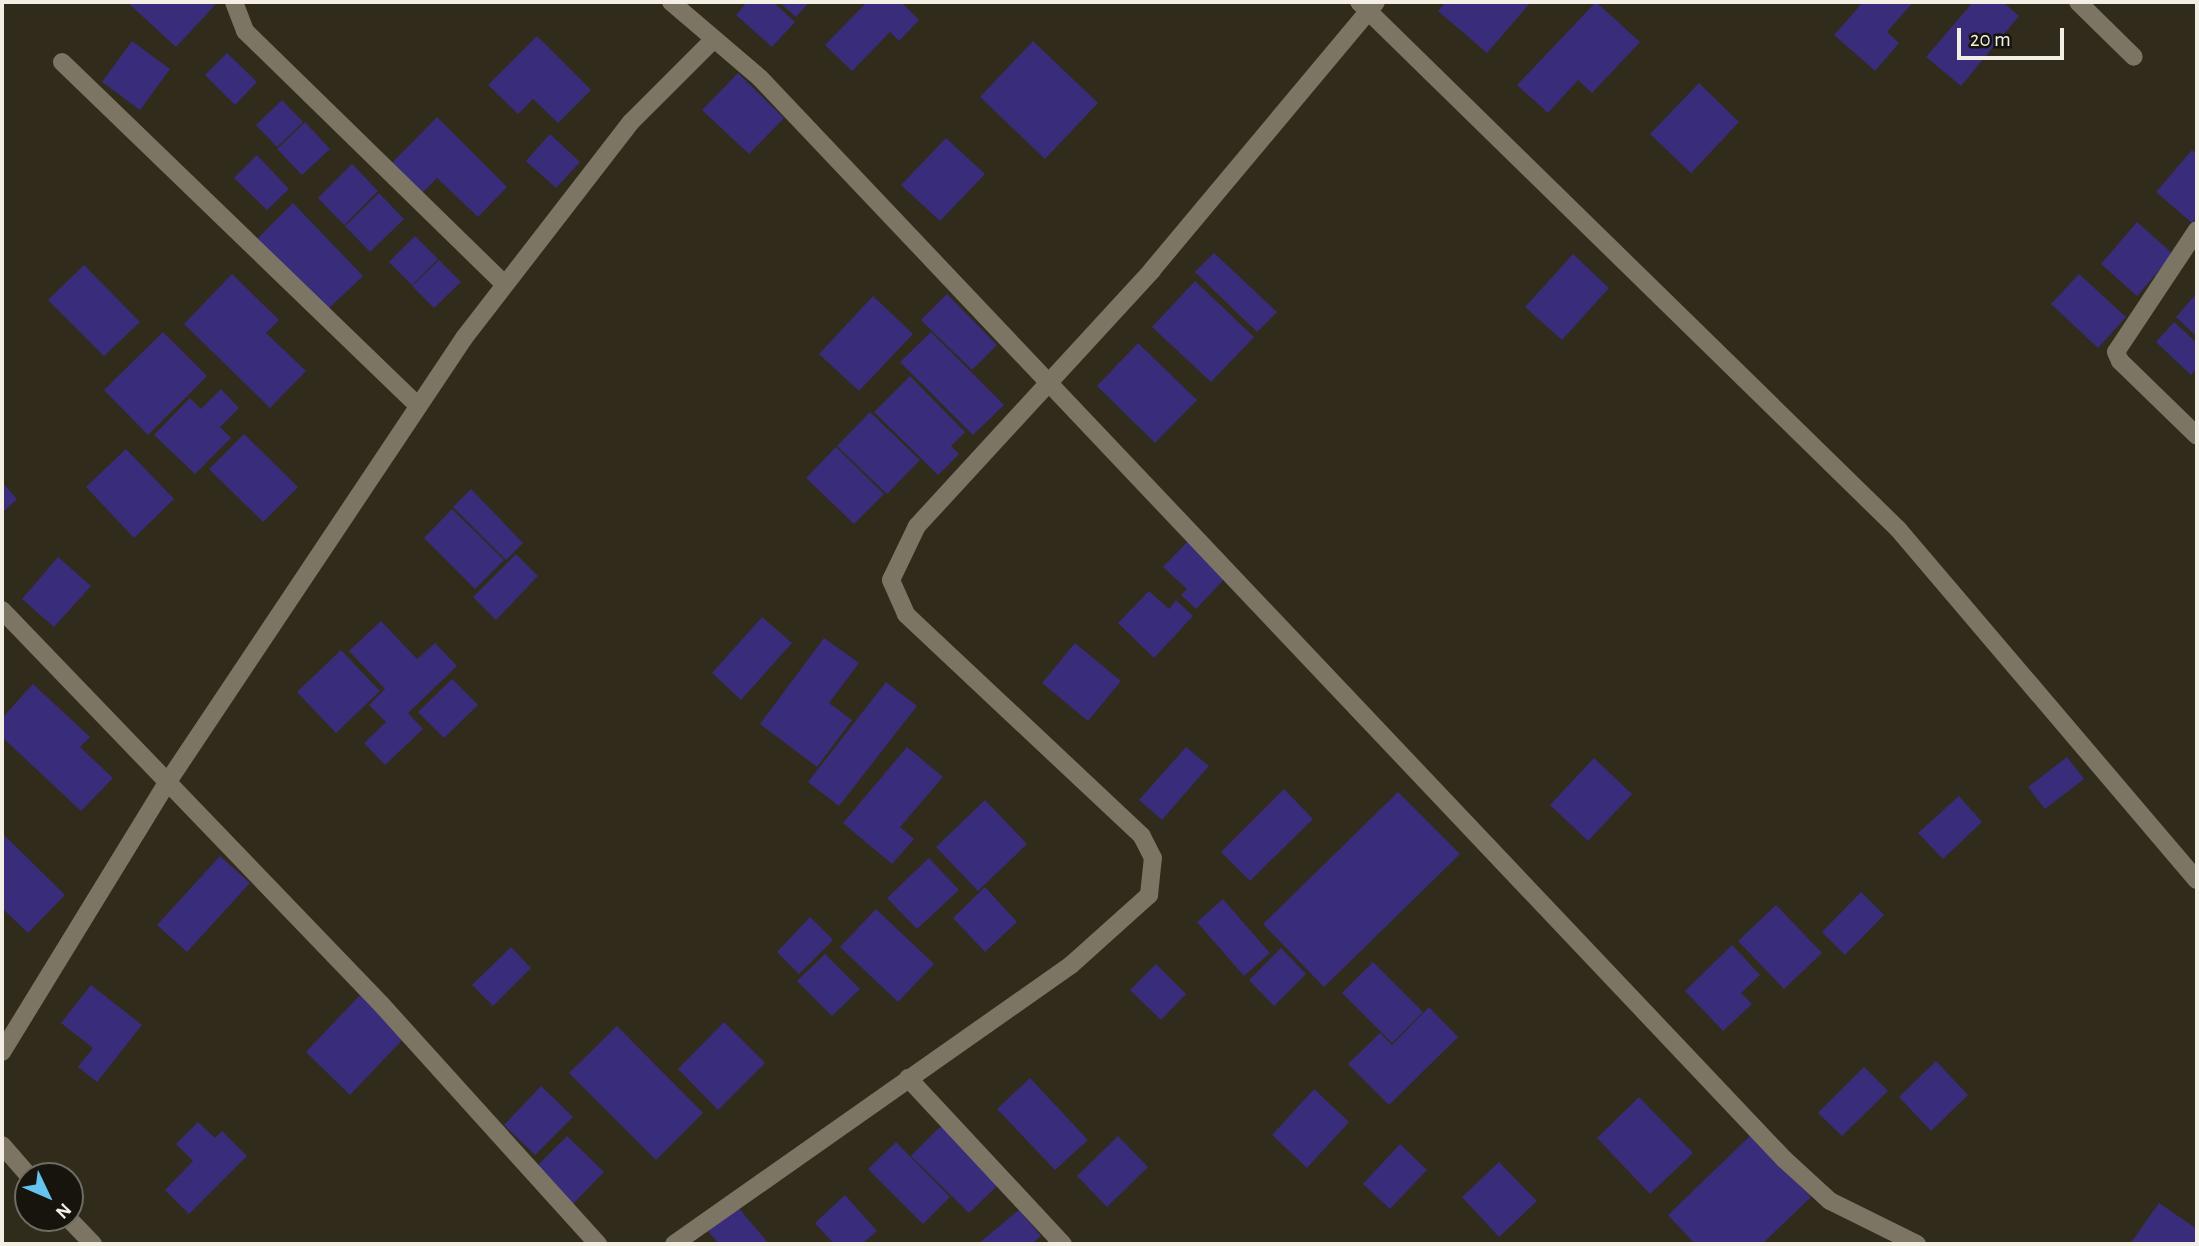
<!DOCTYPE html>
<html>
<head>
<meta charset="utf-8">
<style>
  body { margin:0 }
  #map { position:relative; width:2199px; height:1246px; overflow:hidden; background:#312b1b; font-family:"Alegreya Sans",sans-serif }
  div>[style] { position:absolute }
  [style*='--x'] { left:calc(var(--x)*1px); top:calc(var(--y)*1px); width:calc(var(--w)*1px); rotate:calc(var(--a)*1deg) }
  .building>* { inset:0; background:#392c7a }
  .minor>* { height:18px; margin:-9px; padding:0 9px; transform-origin:9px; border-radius:9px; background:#7d7563 }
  span { translate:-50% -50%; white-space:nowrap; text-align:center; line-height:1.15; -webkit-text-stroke:6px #16140d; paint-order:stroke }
  .frame { position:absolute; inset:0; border:4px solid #f3efe5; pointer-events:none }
  .north { position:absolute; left:14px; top:1162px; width:70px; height:70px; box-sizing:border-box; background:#16140d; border:2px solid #6e6c63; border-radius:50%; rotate:134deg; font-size:19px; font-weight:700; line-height:28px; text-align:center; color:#f3efe5 }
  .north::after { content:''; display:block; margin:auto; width:24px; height:32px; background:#65c4ef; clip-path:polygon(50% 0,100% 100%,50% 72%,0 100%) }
  .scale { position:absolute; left:1957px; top:28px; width:107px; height:32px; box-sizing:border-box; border:4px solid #f3efe5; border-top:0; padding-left:9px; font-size:21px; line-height:24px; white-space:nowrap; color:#f3efe5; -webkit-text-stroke:5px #16140d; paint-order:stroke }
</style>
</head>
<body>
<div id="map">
  <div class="building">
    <div style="clip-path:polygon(127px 2px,218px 2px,176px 47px)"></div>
    <div style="clip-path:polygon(747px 2px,773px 2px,795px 22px,772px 47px,736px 15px)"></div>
    <div style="clip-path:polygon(779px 2px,809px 2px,796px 17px)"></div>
    <div style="clip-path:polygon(867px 2px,901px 2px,919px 20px,899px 41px,890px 32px,852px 71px,825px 45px)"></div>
    <div style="clip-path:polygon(1446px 2px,1531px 2px,1487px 53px,1438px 11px)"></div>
    <div style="clip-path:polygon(1596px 2px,1640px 42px,1592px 93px,1578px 80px,1548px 113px,1517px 85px)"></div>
    <div style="clip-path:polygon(1863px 2px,1913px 2px,1887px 32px,1899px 43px,1875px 71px,1834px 35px)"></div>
    <div style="clip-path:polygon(1973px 2px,2003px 2px,2019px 16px,1961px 86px,1926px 57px)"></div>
    <div style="clip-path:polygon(537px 36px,591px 90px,558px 123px,533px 99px,518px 114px,488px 85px)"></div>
    <div style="clip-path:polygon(132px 41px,170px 69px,140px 110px,102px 82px)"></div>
    <div style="clip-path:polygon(1033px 41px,1098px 103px,1045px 159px,980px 97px)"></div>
    <div style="clip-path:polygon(227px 53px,257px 82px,235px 105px,205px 75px)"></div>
    <div style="clip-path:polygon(738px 73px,784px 118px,749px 154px,702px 110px)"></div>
    <div style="clip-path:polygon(1699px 83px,1739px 122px,1691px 173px,1650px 134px)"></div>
    <div style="clip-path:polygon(282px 100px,303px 122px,277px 147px,256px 125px)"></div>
    <div style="clip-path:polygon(437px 117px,507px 187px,478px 217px,437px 178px,419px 196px,389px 166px)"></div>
    <div style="clip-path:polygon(305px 122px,330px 149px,302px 175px,277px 149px)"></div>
    <div style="clip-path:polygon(550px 134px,580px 162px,556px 188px,526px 161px)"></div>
    <div style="clip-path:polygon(946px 138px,985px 174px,940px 221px,901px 185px)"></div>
    <div style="clip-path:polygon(2192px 150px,2197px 154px,2197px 217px,2192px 223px,2156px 192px)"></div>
    <div style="clip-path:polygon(257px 155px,289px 189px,267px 210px,234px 178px)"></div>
    <div style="clip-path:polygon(352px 164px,378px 191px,344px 225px,318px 198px)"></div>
    <div style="clip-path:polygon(379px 193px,404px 219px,370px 252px,345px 226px)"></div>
    <div style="clip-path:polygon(293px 203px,363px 276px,326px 311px,257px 239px)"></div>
    <div style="clip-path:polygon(2137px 222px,2173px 254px,2137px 296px,2101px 264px)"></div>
    <div style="clip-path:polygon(415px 236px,438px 259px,412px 285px,389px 262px)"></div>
    <div style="clip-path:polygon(1214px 253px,1277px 312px,1257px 332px,1195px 272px)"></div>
    <div style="clip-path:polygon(1573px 254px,1609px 288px,1562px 340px,1525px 307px)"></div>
    <div style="clip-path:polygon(439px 260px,461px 282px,434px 308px,412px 286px)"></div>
    <div style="clip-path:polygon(84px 265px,140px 322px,104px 356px,48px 300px)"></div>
    <div style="clip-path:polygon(232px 274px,279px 320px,266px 333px,306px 371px,270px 408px,184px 324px)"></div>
    <div style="clip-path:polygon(2079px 274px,2126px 317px,2098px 348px,2051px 304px)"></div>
    <div style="clip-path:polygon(1195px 281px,1254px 337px,1211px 382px,1152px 327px)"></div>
    <div style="clip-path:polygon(2197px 293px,2197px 337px,2176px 317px)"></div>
    <div style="clip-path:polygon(947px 294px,997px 345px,972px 370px,921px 320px)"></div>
    <div style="clip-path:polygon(873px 296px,913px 334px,859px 391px,819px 354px)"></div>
    <div style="clip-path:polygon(2174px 322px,2197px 343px,2197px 368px,2191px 375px,2156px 342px)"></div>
    <div style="clip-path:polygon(163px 332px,207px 376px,148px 435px,104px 390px)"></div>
    <div style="clip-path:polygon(931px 332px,1004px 405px,973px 435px,900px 362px)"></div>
    <div style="clip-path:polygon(1138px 343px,1197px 400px,1155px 443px,1097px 386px)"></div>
    <div style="clip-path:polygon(910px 376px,965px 432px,951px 446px,959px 454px,938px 475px,874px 412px)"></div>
    <div style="clip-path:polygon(221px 389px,239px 408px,220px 427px,231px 438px,195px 474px,154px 435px,190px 398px,201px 409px)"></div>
    <div style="clip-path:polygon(870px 412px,920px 460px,887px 494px,837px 446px)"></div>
    <div style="clip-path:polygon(244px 434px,298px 487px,263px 522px,209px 469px)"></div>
    <div style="clip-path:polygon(836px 447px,884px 494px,854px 524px,806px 478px)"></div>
    <div style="clip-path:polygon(126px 449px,174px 499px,134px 538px,86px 487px)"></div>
    <div style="clip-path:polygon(2px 482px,17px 499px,2px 513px)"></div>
    <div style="clip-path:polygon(471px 489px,523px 543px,506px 560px,453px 507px)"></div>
    <div style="clip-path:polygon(452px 509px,504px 560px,475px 589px,424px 538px)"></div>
    <div style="clip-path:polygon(1191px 538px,1229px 574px,1196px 609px,1181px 595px,1187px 589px,1163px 567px)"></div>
    <div style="clip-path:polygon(516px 554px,538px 576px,496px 620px,473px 597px)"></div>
    <div style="clip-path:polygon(58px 557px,91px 586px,54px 627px,22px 599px)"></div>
    <div style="clip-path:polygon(1149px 591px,1169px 609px,1176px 600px,1193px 616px,1154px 658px,1118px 623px)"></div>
    <div style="clip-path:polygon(762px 617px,792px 643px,741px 700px,712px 673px)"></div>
    <div style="clip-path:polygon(381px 621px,417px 659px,435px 643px,457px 666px,408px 713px,423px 729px,385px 765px,364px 743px,386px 722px,369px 705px,385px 689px,349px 651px)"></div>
    <div style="clip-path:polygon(824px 638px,859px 663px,829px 703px,852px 720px,817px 767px,760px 724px)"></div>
    <div style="clip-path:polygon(1075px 643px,1121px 681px,1088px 721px,1042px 683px)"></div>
    <div style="clip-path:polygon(341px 650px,380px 691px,336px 733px,297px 692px)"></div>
    <div style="clip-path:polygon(452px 679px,478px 705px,444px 738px,418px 712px)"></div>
    <div style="clip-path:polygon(886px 682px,917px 706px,839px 806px,808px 782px)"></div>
    <div style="clip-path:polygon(33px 684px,90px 737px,80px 747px,113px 778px,81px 811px,2px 737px,2px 718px)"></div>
    <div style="clip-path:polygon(907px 747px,943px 777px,900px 827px,914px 839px,892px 864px,843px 823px)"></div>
    <div style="clip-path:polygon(1186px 747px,1209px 766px,1162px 820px,1139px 800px)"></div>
    <div style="clip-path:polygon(2067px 757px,2084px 779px,2045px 809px,2028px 787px)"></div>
    <div style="clip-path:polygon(1594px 758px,1632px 794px,1588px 841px,1550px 805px)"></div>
    <div style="clip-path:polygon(1284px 789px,1313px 819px,1250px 881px,1221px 852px)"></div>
    <div style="clip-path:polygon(1398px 792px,1460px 854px,1324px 987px,1263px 924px)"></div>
    <div style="clip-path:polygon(1959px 796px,1982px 822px,1943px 859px,1918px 833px)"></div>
    <div style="clip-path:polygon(985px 800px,1027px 844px,978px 891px,936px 847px)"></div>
    <div style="clip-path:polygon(2px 833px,65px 895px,28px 933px,2px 908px)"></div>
    <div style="clip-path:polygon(220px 856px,250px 883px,187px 952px,157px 925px)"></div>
    <div style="clip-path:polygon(929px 858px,959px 890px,917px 929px,887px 898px)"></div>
    <div style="clip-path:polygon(985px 887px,1017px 922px,985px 952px,953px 918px)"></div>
    <div style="clip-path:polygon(1861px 892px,1884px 915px,1845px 955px,1822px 932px)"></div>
    <div style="clip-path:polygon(1223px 899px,1270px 953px,1244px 976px,1197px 922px)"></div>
    <div style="clip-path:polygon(1776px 905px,1822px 953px,1784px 989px,1738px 941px)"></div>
    <div style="clip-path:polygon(876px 909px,934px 964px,898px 1002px,840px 947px)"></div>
    <div style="clip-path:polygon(810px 917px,833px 940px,799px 974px,777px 952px)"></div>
    <div style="clip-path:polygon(1732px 945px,1760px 975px,1741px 993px,1752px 1004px,1723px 1031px,1685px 991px)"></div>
    <div style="clip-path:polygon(511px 947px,531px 968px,493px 1006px,472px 985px)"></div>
    <div style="clip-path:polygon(1281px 948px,1306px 974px,1274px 1006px,1249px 980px)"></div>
    <div style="clip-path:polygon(825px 954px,860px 989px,832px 1016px,797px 981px)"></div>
    <div style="clip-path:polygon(1373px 962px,1423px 1012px,1392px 1043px,1342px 993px)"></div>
    <div style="clip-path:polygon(1156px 964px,1186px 994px,1161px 1020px,1130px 990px)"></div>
    <div style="clip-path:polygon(91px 985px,142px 1025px,97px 1082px,78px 1067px,93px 1048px,61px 1023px)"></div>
    <div style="clip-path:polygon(360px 995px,405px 1037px,350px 1095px,306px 1052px)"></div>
    <div style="clip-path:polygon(1429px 1007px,1458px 1037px,1389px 1105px,1348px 1064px,1380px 1033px,1392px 1045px)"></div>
    <div style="clip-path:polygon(724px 1022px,765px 1063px,718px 1110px,678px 1069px)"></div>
    <div style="clip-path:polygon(617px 1026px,703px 1113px,656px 1160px,569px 1073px)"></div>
    <div style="clip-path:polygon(1936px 1061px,1968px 1095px,1931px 1131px,1899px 1097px)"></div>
    <div style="clip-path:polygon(1864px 1067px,1888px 1091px,1842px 1136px,1818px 1113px)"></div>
    <div style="clip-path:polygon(1030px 1078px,1088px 1140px,1055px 1170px,997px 1109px)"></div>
    <div style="clip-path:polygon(541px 1086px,573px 1117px,535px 1155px,504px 1125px)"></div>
    <div style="clip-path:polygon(1314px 1089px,1349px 1122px,1307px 1168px,1272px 1135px)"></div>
    <div style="clip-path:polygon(1639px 1097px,1693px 1153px,1650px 1194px,1597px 1138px)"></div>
    <div style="clip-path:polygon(198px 1122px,215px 1138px,222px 1131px,247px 1156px,189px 1214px,165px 1190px,193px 1161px,176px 1144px)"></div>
    <div style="clip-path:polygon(941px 1126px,998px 1185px,969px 1213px,911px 1156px)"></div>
    <div style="clip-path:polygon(1751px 1135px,1811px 1197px,1762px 1244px,1695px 1244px,1668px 1215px)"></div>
    <div style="clip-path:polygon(567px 1136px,604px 1172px,571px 1206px,533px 1170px)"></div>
    <div style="clip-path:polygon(1118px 1136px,1148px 1167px,1107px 1207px,1077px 1176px)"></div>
    <div style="clip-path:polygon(896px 1142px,950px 1197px,923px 1224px,868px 1169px)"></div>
    <div style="clip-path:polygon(1400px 1144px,1427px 1170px,1390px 1209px,1363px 1184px)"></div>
    <div style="clip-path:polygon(1499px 1162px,1537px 1201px,1499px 1237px,1462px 1197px)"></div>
    <div style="clip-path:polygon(845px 1195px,877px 1231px,862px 1244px,834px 1244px,815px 1223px)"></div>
    <div style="clip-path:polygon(2159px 1203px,2197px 1229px,2197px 1244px,2130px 1244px)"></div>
    <div style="clip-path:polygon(737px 1206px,769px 1244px,719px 1244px,708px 1231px)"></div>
    <div style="clip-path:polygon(1019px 1210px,1041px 1236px,1032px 1244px,978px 1244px)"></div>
  </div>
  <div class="minor">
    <div style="--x:234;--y:2;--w:31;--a:69"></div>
    <div style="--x:245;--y:31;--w:363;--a:44.3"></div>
    <div style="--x:671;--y:2;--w:117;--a:40.5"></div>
    <div style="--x:760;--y:78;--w:1489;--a:46.55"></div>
    <div style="--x:1784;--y:1159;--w:62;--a:42.4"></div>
    <div style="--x:1830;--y:1201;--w:97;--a:26.3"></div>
    <div style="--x:1359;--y:2;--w:754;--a:44.36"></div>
    <div style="--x:1898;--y:529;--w:461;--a:49.6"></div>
    <div style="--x:2078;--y:2;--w:78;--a:44.5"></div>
    <div style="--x:62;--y:62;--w:495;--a:44"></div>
    <div style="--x:2197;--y:230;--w:146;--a:123.6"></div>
    <div style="--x:2116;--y:352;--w:10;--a:66"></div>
    <div style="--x:2120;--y:361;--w:107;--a:44.2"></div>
    <div style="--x:2;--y:610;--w:547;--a:46.11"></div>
    <div style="--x:381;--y:1004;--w:324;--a:47.9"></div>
    <div style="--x:2;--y:1052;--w:312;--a:-58.5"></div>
    <div style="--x:165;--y:786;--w:539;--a:-56.28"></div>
    <div style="--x:464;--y:338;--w:273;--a:-52.3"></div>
    <div style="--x:631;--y:122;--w:117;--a:-45"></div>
    <div style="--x:908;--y:1078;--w:227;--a:47"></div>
    <div style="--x:2;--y:1145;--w:41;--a:48.9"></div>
    <div style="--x:68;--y:1218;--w:36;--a:46"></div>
    <div style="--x:674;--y:1244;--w:485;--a:-35.1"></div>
    <div style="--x:1071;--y:965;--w:105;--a:-41.9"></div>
    <div style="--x:1149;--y:895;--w:37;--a:-84"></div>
    <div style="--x:1153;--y:858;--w:25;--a:-117"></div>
    <div style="--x:1142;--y:836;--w:324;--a:-136.8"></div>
    <div style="--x:906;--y:614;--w:37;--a:-114"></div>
    <div style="--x:891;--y:580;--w:60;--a:-64.3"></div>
    <div style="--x:917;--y:526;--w:348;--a:-47.4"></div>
    <div style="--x:1152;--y:270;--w:349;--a:-50.1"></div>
  </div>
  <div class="frame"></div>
  <div class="north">N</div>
  <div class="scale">20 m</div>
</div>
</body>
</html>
